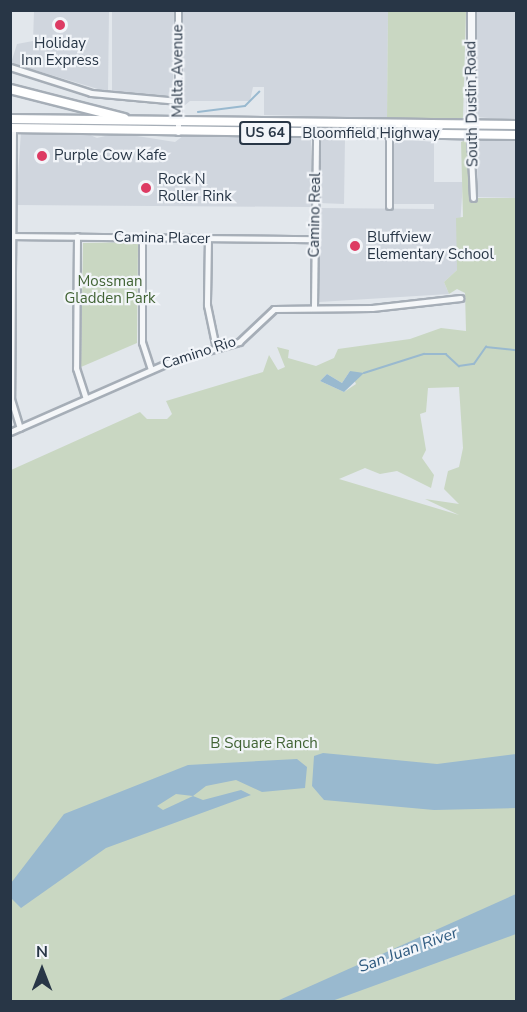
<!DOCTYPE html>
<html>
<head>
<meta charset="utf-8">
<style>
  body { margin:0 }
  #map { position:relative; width:527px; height:1012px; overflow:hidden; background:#e2e7ec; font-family:"Nunito Sans",sans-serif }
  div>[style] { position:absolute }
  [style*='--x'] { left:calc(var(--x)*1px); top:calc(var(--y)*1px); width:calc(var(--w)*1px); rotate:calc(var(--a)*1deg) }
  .built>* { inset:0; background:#d0d6de }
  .green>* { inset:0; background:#c9d7c2 }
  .water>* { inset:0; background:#99b9cf }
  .stream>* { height:1.5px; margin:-0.75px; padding:0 0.75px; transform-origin:0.75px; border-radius:0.75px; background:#99b9cf }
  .roads { filter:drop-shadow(2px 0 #a6aeb7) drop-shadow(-2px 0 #a6aeb7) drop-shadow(0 2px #a6aeb7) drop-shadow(0 -2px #a6aeb7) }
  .minor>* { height:5px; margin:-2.5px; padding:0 2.5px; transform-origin:2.5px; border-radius:2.5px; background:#f5f7f9 }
  .tertiary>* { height:7px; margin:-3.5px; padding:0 3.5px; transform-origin:3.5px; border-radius:3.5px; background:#f5f7f9 }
  .primary>* { height:8px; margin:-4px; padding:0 4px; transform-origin:4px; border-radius:4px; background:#fff }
  .trunk>* { height:8px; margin:-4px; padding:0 4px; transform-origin:4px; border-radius:4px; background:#fff }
  .dots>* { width:16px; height:16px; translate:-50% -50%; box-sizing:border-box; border:3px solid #f2f5f9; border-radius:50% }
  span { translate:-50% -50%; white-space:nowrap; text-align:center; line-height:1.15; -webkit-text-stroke:4.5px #f2f5f9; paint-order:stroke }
  .shield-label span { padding:2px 4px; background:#f2f5f9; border:2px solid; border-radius:4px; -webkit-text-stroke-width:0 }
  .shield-label { font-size:14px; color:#283646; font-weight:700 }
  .poi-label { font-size:15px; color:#283646 }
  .left { translate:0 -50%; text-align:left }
  .street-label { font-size:15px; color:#283646 }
  .park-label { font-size:15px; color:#416334 }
  .water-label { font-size:16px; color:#2d597f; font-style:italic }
  .frame { position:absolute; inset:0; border:12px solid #283646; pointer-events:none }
  .north { position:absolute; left:12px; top:940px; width:60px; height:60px; -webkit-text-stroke:4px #f2f5f9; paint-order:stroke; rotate:0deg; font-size:16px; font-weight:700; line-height:24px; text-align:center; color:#283646 }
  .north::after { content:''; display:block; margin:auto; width:21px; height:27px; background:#283646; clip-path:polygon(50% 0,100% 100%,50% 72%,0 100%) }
</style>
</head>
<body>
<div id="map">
  <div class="built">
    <div style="clip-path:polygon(34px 11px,109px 11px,108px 92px,11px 63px,17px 44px,33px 41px)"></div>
    <div style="clip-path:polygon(112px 11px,174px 11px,173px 96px,112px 93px)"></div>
    <div style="clip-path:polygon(182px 11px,388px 11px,387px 118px,264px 115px,264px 87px,253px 87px,250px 101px,190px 101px,184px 106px)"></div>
    <div style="clip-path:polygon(476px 11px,516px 11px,516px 120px,475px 117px)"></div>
    <div style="clip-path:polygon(21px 132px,83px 132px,97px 138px,118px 133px,175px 142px,183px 136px,311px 137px,311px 207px,16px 205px)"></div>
    <div style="clip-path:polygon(320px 137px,345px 138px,344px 204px,319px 203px)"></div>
    <div style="clip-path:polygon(400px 139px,434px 142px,434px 182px,463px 182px,457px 270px,444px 282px,449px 294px,319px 302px,319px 208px,434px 209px,434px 204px,392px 204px,393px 145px)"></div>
    <div style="clip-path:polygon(479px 139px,516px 140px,516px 198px,476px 197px)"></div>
  </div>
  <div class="green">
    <div style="clip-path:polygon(388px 11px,466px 11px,463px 118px,387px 118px)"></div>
    <div style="clip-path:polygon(evenodd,466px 140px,471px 198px,516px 198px,516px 1001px,11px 1001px,11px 470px,140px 412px,147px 419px,167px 419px,172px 414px,166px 401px,263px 372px,269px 355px,278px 370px,285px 367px,277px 347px,289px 350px,288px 358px,316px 366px,334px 358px,338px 349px,410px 339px,441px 328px,466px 331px,465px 293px,457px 289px,449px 294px,444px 282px,457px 270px,456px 218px,463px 217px,461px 142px,466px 140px,350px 371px,356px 384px,344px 392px,320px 381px,327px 374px,342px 383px,350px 371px,466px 140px,459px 387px,463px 448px,459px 467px,448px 471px,444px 489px,459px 504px,425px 499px,459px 515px,339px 479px,365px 468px,380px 474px,397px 471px,431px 488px,434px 475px,422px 458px,426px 450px,420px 414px,426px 412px,428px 388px,459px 387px)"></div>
    <div style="clip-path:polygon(138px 242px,137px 343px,81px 367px,83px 243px)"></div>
  </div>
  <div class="water">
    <div style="clip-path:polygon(350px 371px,364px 373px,344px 392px,320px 381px,327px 374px,342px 383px)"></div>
    <div style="clip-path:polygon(323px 753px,437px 764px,516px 754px,516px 808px,434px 810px,324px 800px,312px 786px,314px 756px)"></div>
    <div style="clip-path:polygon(297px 759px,307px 767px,305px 788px,262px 792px,236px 780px,206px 786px,193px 796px,176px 794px,157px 806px,163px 810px,193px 796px,203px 800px,241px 790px,251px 795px,106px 848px,21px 908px,12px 899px,11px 883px,64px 814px,188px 765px)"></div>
    <div style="clip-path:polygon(516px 894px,516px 934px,332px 1001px,277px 1001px)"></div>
  </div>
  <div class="stream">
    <div style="--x:198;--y:112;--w:47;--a:-7.3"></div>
    <div style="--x:245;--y:106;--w:20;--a:-45"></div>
    <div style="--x:364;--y:373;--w:63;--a:-17.6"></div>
    <div style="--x:424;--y:354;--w:22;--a:0"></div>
    <div style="--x:446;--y:354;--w:18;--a:43"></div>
    <div style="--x:459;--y:366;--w:15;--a:-8"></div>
    <div style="--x:474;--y:364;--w:21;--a:-55"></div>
    <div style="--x:486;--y:347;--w:30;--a:6"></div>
  </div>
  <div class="roads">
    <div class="minor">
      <div style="--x:178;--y:10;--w:122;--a:90"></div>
      <div style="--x:10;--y:67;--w:85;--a:17.8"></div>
      <div style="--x:91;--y:93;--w:88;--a:5.2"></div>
      <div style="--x:13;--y:128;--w:271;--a:90.4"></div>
      <div style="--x:11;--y:399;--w:30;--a:73"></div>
      <div style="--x:470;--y:134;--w:64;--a:87.3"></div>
      <div style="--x:389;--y:206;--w:72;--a:-90"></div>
      <div style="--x:10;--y:236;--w:304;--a:0.6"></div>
      <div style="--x:77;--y:236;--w:132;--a:90.4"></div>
      <div style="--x:76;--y:368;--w:32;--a:72"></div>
      <div style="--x:142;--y:238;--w:104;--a:90"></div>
      <div style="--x:142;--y:342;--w:29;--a:72"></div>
      <div style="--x:208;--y:238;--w:67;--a:90.9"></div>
      <div style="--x:207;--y:305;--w:44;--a:78.2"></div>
      <div style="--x:314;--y:306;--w:175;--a:-89.3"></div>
      <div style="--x:10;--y:432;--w:177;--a:-23.7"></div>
      <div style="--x:172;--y:361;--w:70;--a:-15.8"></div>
      <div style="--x:239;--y:342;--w:48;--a:-43.3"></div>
      <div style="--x:274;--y:309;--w:98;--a:-0.6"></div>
      <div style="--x:372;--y:308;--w:89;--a:-6.5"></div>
    </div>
    <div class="tertiary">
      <div style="--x:471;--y:128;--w:118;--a:-90"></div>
    </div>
    <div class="primary">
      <div style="--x:10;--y:89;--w:118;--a:14.3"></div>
    </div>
    <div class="trunk">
      <div style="--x:10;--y:119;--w:506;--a:0.68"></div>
      <div style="--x:10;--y:128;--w:506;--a:0.79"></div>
    </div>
  </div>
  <div class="dots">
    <div style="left:60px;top:25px;background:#dd3b63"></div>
    <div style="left:42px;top:156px;background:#dd3b63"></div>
    <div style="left:146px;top:188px;background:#dd3b63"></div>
    <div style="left:355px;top:246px;background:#dd3b63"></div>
  </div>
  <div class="shield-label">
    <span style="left:265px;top:133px">US 64</span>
  </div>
  <div class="poi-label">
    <span style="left:60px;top:52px">Holiday<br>Inn Express</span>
    <span class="left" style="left:54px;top:156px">Purple Cow Kafe</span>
    <span class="left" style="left:158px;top:188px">Rock N<br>Roller Rink</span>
    <span class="left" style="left:367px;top:246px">Bluffview<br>Elementary School</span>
  </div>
  <div class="street-label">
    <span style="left:178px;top:71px;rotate:-90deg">Malta Avenue</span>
    <span style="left:472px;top:104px;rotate:-91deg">South Dustin Road</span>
    <span style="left:371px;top:134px">Bloomfield Highway</span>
    <span style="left:315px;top:215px;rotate:-89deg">Camino Real</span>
    <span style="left:162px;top:238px;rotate:1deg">Camina Placer</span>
    <span style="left:199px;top:353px;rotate:-18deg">Camino Rio</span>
  </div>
  <div class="park-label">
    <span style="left:110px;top:290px">Mossman<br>Gladden Park</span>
    <span style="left:264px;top:744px">B Square Ranch</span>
  </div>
  <div class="water-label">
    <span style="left:408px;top:950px;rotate:-20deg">San Juan River</span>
  </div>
  <div class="frame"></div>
  <div class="north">N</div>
</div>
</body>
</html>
